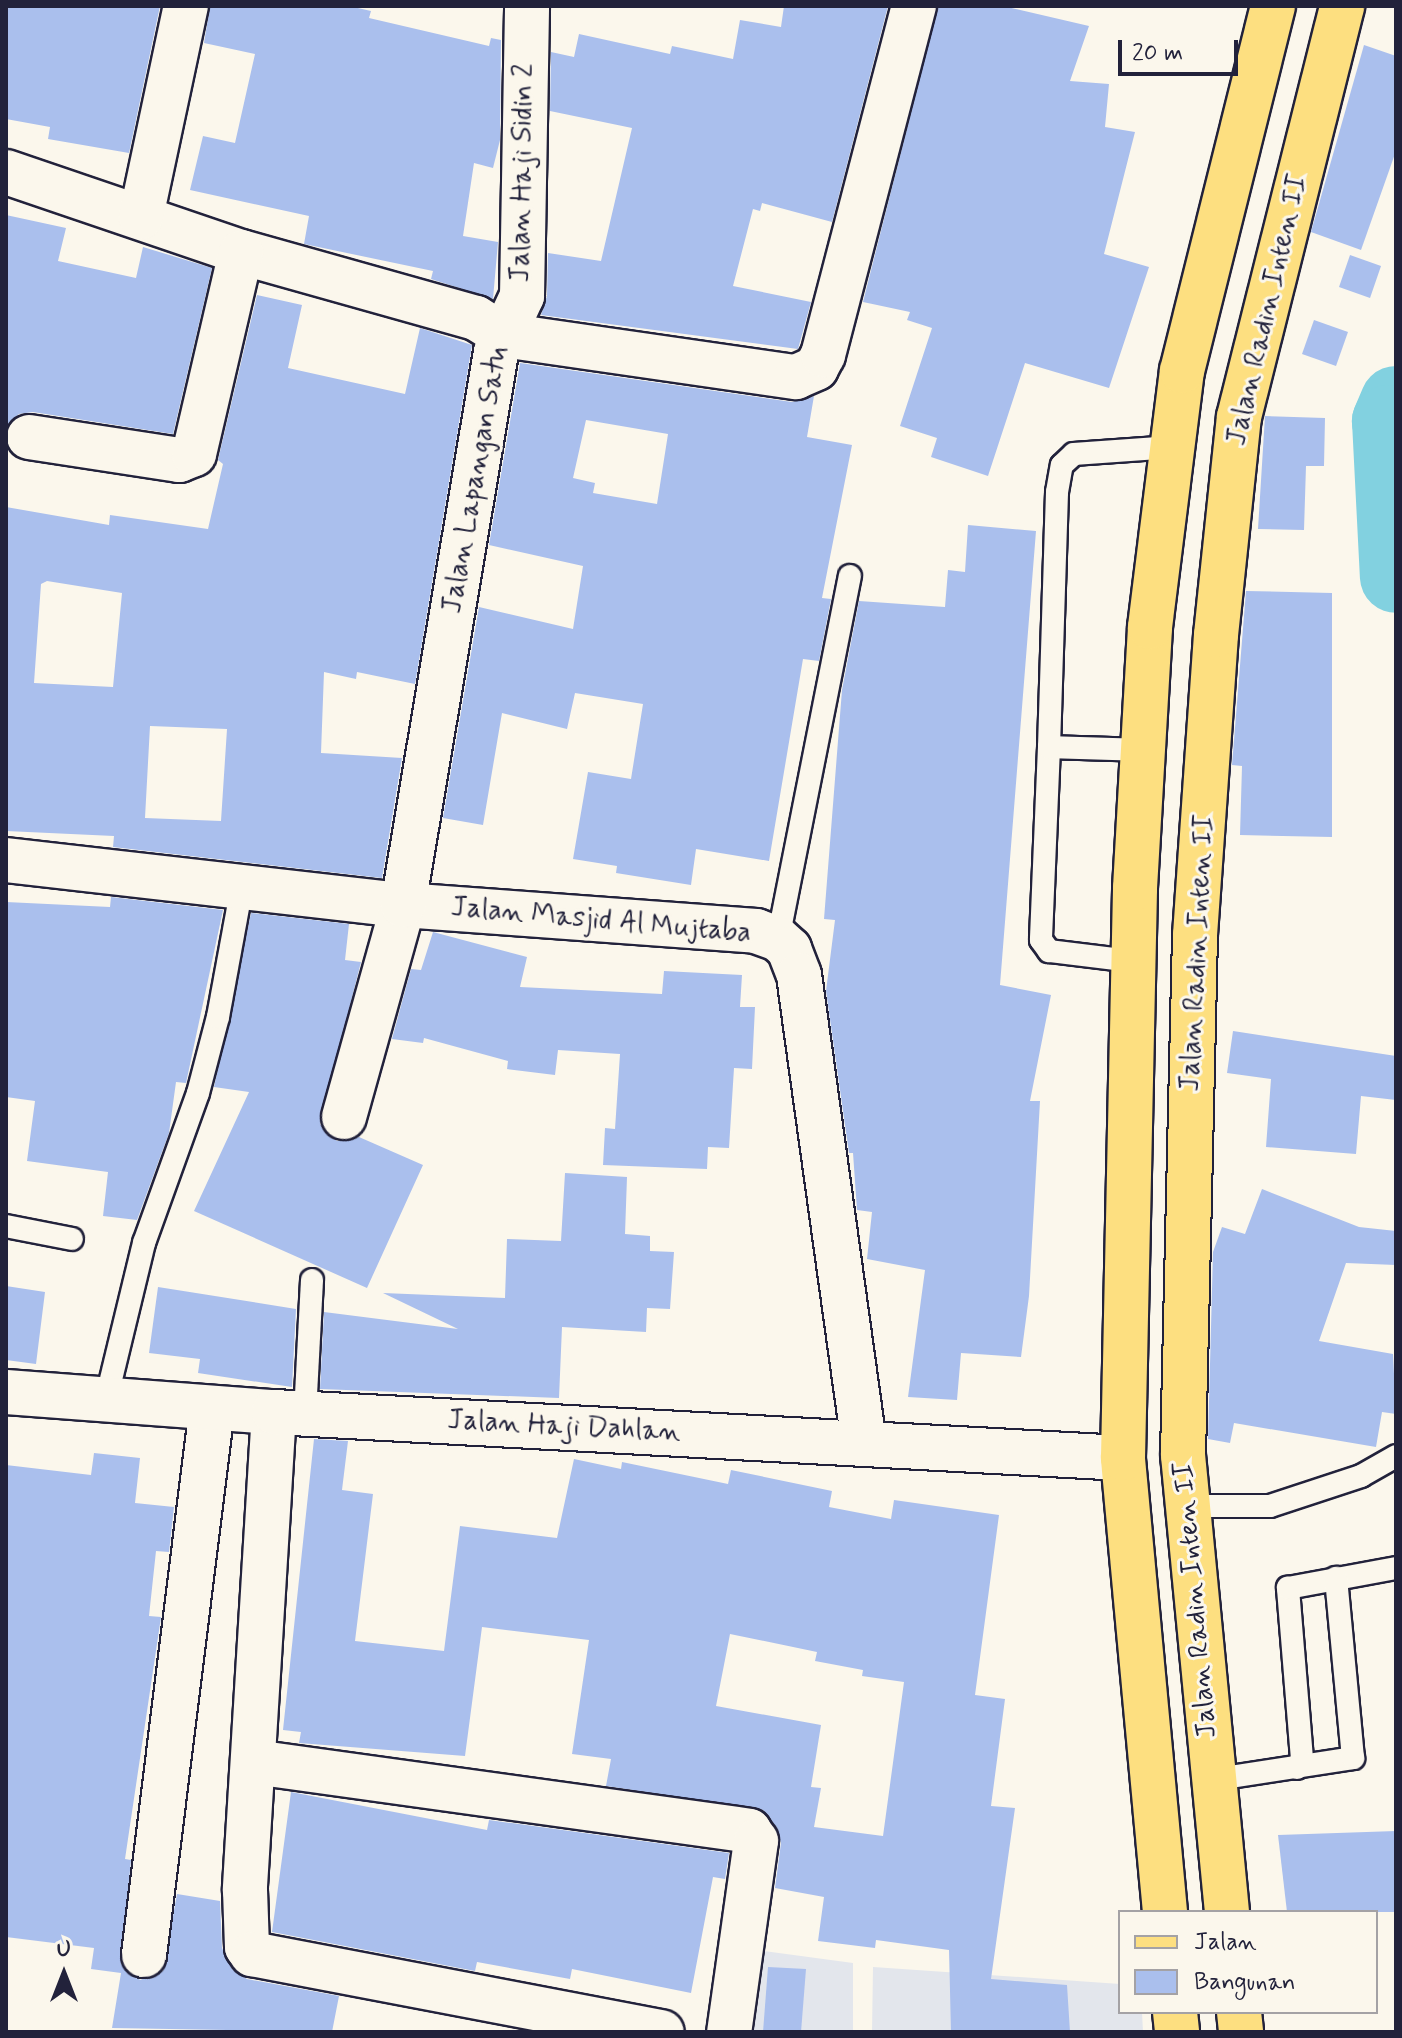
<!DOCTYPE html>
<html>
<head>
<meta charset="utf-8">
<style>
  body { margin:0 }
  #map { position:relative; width:1402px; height:2038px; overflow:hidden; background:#fbf7ec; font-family:Mynerve,sans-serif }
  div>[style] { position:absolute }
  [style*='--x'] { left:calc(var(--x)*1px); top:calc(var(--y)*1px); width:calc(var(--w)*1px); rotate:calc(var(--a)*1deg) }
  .built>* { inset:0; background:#e3e6ec }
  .river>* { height:72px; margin:-36px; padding:0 36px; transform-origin:36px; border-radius:36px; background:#82d1e0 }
  .building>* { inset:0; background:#aabfed }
  .roads { filter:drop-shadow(2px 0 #22223b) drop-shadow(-2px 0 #22223b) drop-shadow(0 2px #22223b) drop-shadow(0 -2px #22223b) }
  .lane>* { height:22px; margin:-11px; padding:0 11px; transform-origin:11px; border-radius:11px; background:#fbf7ec }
  .street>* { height:44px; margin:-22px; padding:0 22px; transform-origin:22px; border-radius:22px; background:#fbf7ec }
  .secondary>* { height:44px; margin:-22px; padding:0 22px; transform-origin:22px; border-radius:22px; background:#fbf7ec }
  .primary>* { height:44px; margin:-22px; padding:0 22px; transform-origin:22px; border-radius:22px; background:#fddf80 }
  span { translate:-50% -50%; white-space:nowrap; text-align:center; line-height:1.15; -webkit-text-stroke:6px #fbf7ec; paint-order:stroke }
  .street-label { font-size:28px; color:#22223b }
  .frame { position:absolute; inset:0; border:8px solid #22223b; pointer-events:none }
  .legend { position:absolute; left:1118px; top:1910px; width:260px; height:104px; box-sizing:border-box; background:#fbf7ec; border:2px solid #a4a2a5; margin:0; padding:10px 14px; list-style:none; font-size:24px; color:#22223b }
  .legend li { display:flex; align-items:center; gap:16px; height:40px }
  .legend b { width:40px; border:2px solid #a4a2a5 }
  .north { position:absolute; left:24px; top:1934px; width:80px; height:80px; -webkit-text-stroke:6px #fbf7ec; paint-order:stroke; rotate:0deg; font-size:22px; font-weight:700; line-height:32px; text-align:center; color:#22223b }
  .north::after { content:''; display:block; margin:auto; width:28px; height:36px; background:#22223b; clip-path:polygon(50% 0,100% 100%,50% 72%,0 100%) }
  .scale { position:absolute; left:1118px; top:40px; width:120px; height:36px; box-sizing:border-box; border:4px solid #22223b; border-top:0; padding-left:10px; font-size:24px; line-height:28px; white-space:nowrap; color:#22223b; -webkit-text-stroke:6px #fbf7ec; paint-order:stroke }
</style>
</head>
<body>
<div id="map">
  <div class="built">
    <div style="clip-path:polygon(749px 1949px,853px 1963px,853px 2032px,739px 2032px)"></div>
    <div style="clip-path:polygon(873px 1967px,1120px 1984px,1120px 2012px,1142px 2012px,1143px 2032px,872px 2032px)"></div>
  </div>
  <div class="river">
    <div style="--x:1396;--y:402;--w:21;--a:113"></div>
    <div style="--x:1388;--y:421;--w:156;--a:87.1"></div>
  </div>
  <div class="building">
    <div style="clip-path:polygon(6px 6px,160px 6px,129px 153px,48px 139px,50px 127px,6px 119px)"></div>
    <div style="clip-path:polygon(210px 6px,349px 6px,371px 11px,369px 18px,489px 46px,491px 38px,501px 40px,500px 140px,493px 168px,474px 163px,463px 236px,498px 242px,493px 299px,431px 279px,433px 271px,304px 244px,309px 216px,190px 190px,203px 136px,235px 143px,255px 54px,204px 43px)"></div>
    <div style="clip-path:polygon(784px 6px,888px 6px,832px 222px,762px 203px,760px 211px,753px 209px,733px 286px,811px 302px,798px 349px,541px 315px,547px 296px,548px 253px,601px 261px,632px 128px,550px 111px,551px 52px,574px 57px,579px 34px,670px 54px,672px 46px,733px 59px,740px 20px,781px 27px)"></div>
    <div style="clip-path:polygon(938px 6px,1003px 6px,1089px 26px,1070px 81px,1109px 84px,1105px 127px,1135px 132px,1104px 254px,1149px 267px,1109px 388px,1025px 363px,988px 476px,931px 457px,937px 438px,900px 426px,932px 328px,907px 320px,910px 312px,863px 302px)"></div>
    <div style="clip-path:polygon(1364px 45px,1396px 56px,1396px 151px,1361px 250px,1311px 232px)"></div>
    <div style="clip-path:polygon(6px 215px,66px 228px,58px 261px,136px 278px,143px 247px,212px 268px,173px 434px,33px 412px,19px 414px,6px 426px)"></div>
    <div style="clip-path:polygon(1350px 255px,1381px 266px,1370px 298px,1339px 287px)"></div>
    <div style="clip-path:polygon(evenodd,257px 295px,302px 305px,288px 368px,405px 394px,420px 328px,472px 345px,415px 684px,357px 672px,356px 679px,324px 672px,321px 753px,402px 758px,382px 878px,113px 847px,114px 836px,6px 831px,6px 507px,109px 525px,110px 515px,208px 529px,223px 464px,218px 460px,257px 295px,47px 581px,122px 593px,113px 687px,34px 683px,41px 584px,47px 581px,257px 295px,150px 726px,227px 729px,221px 821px,145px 818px,150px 726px)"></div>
    <div style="clip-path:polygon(1314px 320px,1348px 332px,1336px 366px,1302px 354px)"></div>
    <div style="clip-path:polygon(evenodd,520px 363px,792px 402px,814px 396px,807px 437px,852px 445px,822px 598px,831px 599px,819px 661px,803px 659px,769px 861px,696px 849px,691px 885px,616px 873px,617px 866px,573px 859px,588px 772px,631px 779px,643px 704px,575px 693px,567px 729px,502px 713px,483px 825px,443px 818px,479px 607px,573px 629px,583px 566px,489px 545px,520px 363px,586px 420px,668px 434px,657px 504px,593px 493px,595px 483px,573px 478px,586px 420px)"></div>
    <div style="clip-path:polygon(1265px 416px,1325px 418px,1324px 466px,1306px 466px,1304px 530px,1258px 529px)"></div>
    <div style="clip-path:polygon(968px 525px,1036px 531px,1000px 985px,1051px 995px,1030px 1101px,1040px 1101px,1029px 1296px,1021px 1357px,961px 1353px,957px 1400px,908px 1397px,925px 1270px,867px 1259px,872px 1212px,857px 1210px,853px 1153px,849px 1153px,826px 991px,835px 920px,824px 919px,842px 690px,859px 601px,945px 607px,948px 570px,965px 572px)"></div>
    <div style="clip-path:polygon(1246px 591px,1332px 593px,1332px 837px,1240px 835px,1242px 766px,1232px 765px)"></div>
    <div style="clip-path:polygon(111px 897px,223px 910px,186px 1083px,176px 1082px,169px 1133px,137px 1220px,103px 1216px,108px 1172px,27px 1161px,35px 1101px,6px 1097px,6px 902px,110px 907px)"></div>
    <div style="clip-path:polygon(251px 913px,349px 924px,345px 960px,361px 962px,320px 1124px,337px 1141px,359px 1137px,423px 1165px,367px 1288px,194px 1211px,249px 1092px,214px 1087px)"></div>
    <div style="clip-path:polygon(433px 932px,527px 957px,520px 987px,662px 994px,664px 971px,742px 975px,740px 1007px,755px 1007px,752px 1069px,734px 1068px,729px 1148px,708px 1147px,707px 1169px,603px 1165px,605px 1128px,615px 1129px,620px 1054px,558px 1050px,555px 1075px,507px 1069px,508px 1061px,424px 1038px,423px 1043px,392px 1039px,411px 969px,421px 970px)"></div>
    <div style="clip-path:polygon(1233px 1031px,1396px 1056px,1396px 1100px,1361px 1096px,1356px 1154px,1266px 1147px,1271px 1079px,1227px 1073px)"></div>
    <div style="clip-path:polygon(565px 1173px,627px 1177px,625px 1234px,650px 1236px,650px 1251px,674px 1252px,670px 1309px,647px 1308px,646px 1332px,562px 1327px,559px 1398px,320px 1389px,324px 1312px,458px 1329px,383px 1293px,505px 1298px,507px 1239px,561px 1241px)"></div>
    <div style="clip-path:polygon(1262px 1189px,1359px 1227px,1396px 1231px,1396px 1265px,1346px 1263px,1319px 1341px,1393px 1354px,1396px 1414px,1382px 1412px,1376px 1447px,1234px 1423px,1230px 1443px,1208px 1439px,1213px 1252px,1222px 1227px,1245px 1234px)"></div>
    <div style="clip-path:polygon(6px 1286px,45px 1292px,36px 1364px,6px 1360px)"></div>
    <div style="clip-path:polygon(158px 1287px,296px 1309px,292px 1387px,198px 1373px,200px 1359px,149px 1353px)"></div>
    <div style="clip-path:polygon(evenodd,314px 1439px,348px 1441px,342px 1490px,373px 1494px,355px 1641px,444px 1651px,460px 1526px,557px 1538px,574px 1459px,621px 1469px,622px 1462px,728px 1484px,731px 1470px,832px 1491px,829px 1507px,891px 1519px,894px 1500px,999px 1515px,975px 1695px,1005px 1699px,991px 1806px,1015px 1808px,991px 1979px,1067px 1985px,1070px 2032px,951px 2032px,949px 1950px,876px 1940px,875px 1948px,818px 1941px,824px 1897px,775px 1888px,781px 1843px,776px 1827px,763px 1810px,606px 1786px,611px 1759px,572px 1754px,589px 1640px,482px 1627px,465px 1756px,299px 1743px,301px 1732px,283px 1730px,314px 1439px,730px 1634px,817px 1652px,815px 1661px,863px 1670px,862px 1676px,904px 1682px,883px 1836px,814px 1827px,821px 1788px,811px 1787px,821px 1725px,716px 1706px,730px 1634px)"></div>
    <div style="clip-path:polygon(94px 1453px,140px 1458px,135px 1503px,174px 1507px,169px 1552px,156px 1551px,149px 1616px,161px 1617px,125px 1859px,131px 1860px,121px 1964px,140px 1980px,163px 1971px,177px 1894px,220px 1901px,222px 1948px,232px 1969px,247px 1979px,339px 1996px,332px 2032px,112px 2028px,121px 1973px,91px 1969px,94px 1948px,6px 1937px,6px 1465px,91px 1475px)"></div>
    <div style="clip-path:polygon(291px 1792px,487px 1830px,489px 1820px,729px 1853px,725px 1879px,713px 1877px,691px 1993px,572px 1969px,570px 1979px,477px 1962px,475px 1971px,272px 1932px)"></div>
    <div style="clip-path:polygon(1396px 1831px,1396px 1912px,1287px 1912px,1278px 1835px)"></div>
    <div style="clip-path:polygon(768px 1967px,806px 1969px,801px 2032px,763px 2032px)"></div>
  </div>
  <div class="roads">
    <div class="lane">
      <div style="--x:1049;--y:747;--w:193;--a:92.4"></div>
      <div style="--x:1041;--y:940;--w:14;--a:54"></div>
      <div style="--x:1049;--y:951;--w:83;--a:7"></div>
      <div style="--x:1143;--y:750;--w:94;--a:-178.2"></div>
      <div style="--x:1049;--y:747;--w:255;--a:-88.2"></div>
      <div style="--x:1057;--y:492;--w:27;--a:-80"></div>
      <div style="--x:1062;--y:465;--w:16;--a:-43"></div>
      <div style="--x:1074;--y:454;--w:98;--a:-4.1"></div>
      <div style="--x:778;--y:939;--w:370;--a:-78.8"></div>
      <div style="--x:6;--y:1226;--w:67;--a:11.1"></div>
      <div style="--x:106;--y:1400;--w:162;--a:-76.4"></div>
      <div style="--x:144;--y:1243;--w:159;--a:-70.2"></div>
      <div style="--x:198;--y:1093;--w:79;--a:-75.3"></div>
      <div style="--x:218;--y:1017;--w:133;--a:-79.6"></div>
      <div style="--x:305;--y:1414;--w:134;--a:-87"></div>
      <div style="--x:1187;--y:1506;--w:83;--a:0"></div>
      <div style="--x:1270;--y:1506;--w:96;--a:-18.2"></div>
      <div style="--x:1361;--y:1476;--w:40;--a:-29.7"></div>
      <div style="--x:1297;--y:1768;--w:10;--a:-61"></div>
      <div style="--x:1302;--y:1759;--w:172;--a:-94.7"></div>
      <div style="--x:1288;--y:1588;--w:110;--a:-10.5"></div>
      <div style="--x:1211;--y:1780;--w:144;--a:-8.8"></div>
      <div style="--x:1353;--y:1758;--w:181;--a:-95.4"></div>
    </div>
    <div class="street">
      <div style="--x:6;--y:172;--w:248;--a:18.8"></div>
      <div style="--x:241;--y:252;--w:244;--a:15.7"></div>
      <div style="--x:476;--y:318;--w:32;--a:32"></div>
      <div style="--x:503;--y:335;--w:296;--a:8.2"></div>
      <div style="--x:796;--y:377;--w:22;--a:-24"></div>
      <div style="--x:816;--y:368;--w:15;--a:-62"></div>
      <div style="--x:823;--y:355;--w:361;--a:-75.4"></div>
      <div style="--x:141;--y:217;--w:216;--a:-78"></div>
      <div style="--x:29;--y:437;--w:152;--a:8.7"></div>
      <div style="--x:179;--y:460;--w:16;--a:-22"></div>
      <div style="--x:194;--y:454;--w:207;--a:-76.9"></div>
      <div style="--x:6;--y:860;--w:400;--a:6.5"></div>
      <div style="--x:403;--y:905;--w:354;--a:4.2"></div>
      <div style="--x:756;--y:931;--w:23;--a:20"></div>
      <div style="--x:778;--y:939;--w:15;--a:42"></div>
      <div style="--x:789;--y:949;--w:28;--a:69"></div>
      <div style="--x:799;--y:975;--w:473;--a:82.1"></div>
      <div style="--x:344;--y:1117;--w:220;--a:-74.4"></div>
      <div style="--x:403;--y:905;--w:561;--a:-80.45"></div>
      <div style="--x:496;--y:352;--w:62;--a:-65.1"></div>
      <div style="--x:522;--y:296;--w:290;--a:-89"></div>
      <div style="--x:274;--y:1412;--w:479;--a:93.5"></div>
      <div style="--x:245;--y:1890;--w:57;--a:88"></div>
      <div style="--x:247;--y:1947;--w:9;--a:54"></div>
      <div style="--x:252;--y:1954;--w:417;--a:10.8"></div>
      <div style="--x:254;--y:1762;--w:500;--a:7.9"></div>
      <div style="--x:749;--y:1831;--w:12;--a:55"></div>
      <div style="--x:756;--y:1841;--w:193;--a:98"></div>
      <div style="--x:144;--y:1955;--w:551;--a:-82.91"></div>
    </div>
    <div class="secondary">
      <div style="--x:6;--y:1392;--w:269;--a:4.3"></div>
      <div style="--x:274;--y:1412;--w:850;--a:3.1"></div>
    </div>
    <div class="primary">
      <div style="--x:1165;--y:1912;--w:456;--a:-95.3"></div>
      <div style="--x:1123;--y:1458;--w:570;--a:-88.79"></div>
      <div style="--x:1135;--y:888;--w:261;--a:-86.7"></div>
      <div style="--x:1150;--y:627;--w:258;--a:-82.9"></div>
      <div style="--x:1182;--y:371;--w:376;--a:-76"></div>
      <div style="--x:1227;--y:1912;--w:458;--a:-95.5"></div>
      <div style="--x:1183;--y:1456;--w:521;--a:-88.68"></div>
      <div style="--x:1195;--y:935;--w:301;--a:-86"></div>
      <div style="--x:1216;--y:635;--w:219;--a:-84"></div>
      <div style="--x:1239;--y:417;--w:424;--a:-75.9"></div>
      <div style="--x:1175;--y:2012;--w:20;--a:84"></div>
      <div style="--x:1239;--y:2012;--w:20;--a:84"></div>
    </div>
  </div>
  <div class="street-label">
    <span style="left:523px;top:173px;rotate:-89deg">Jalan Haji Sidin 2</span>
    <span style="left:1268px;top:310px;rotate:-77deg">Jalan Radin Inten II</span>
    <span style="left:476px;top:480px;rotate:-80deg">Jalan Lapangan Satu</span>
    <span style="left:601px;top:921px;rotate:5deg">Jalan Masjid Al Mujtaba</span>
    <span style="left:1198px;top:953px;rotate:-87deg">Jalan Radin Inten II</span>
    <span style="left:564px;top:1427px;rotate:3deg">Jalan Haji Dahlan</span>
    <span style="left:1196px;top:1600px;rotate:-95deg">Jalan Radin Inten II</span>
  </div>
  <div class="frame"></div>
  <ul class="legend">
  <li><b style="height:10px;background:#fddf80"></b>Jalan</li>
  <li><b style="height:22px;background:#aabfed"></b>Bangunan</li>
  </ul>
  <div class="north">U</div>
  <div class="scale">20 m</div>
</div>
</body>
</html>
